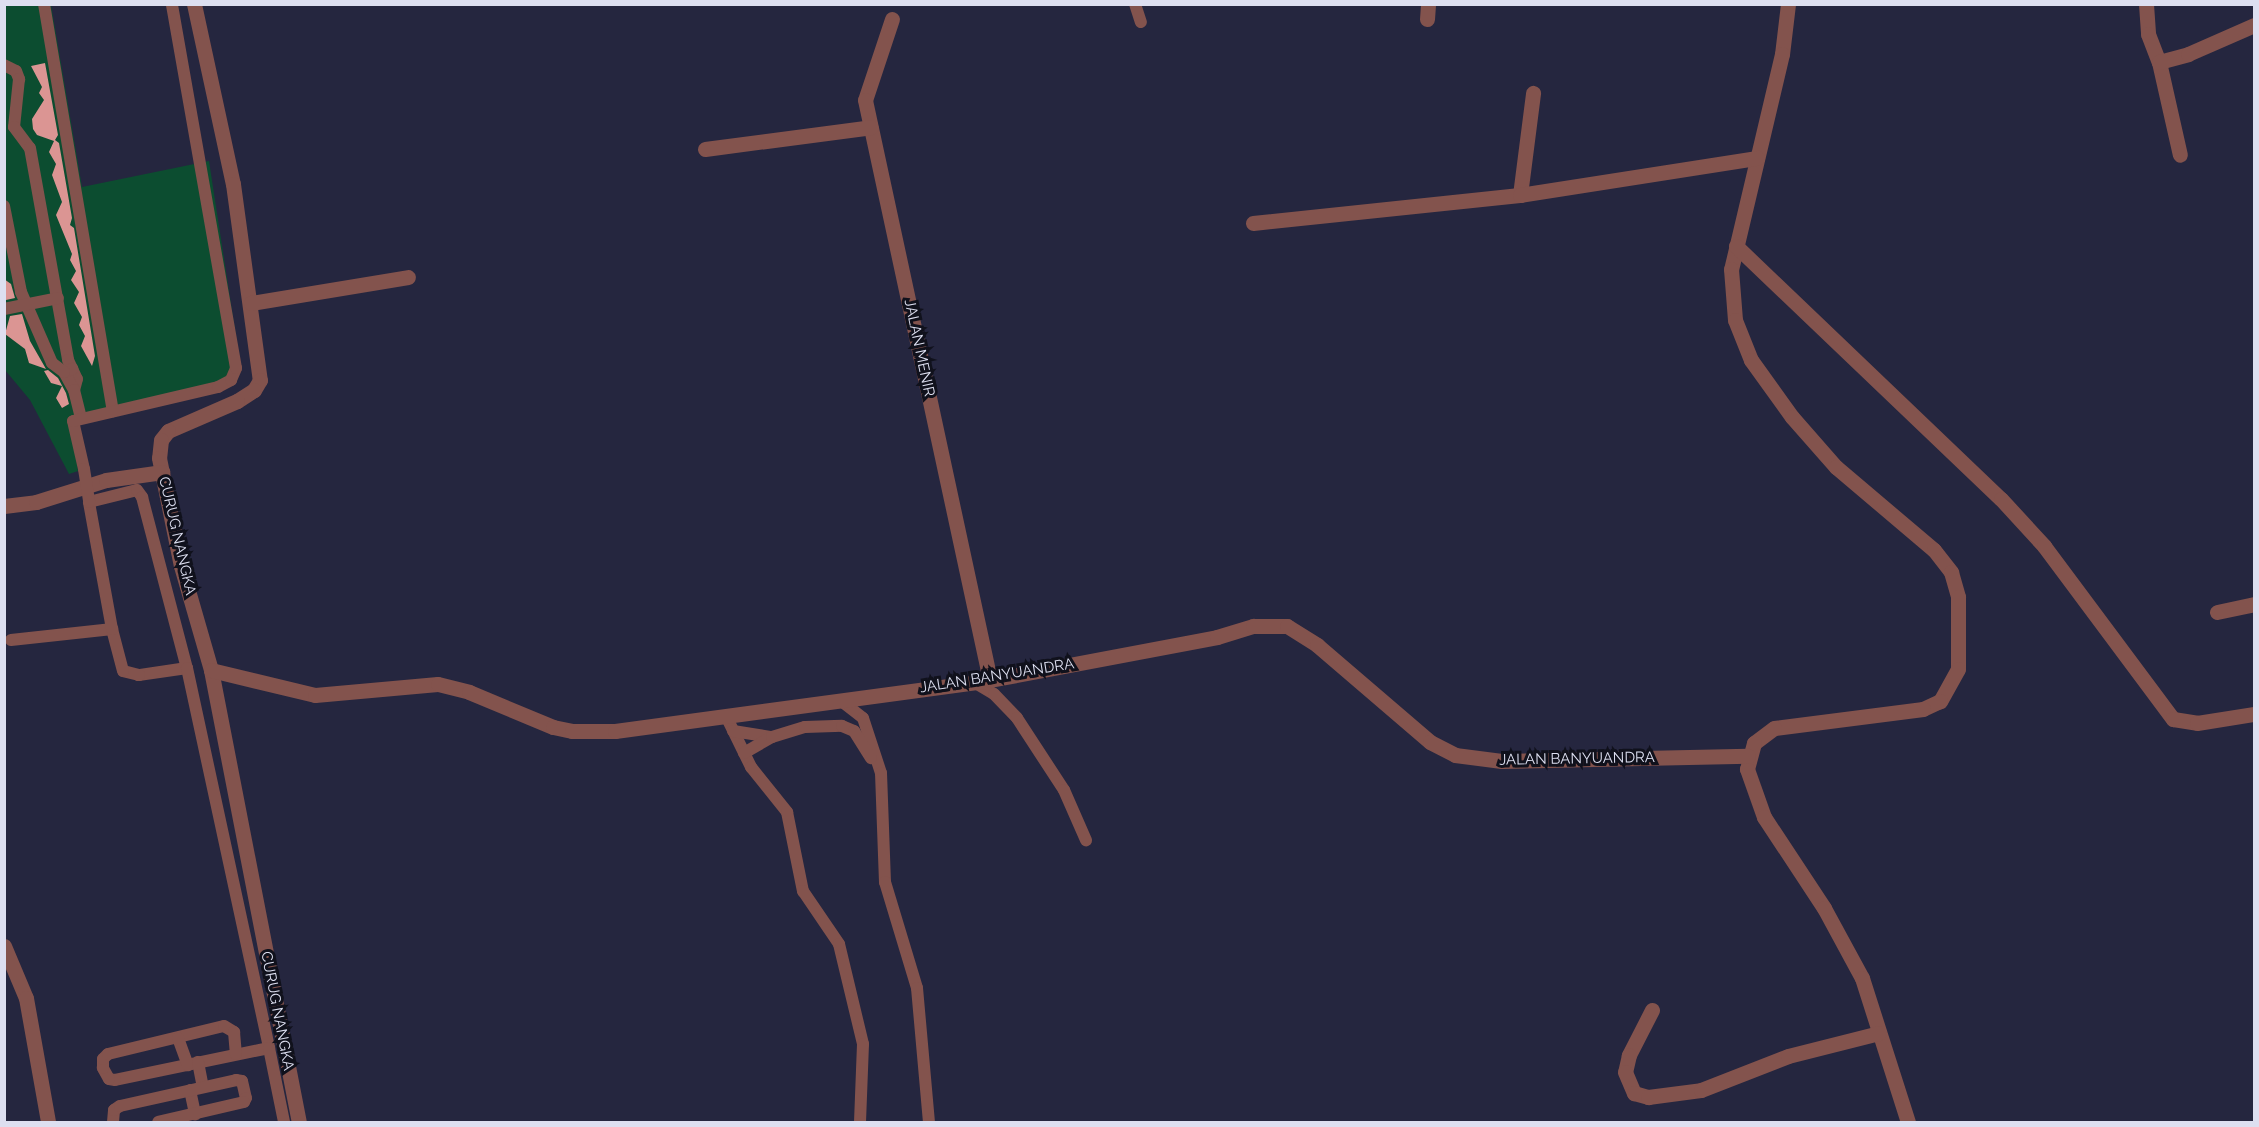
<!DOCTYPE html>
<html>
<head>
<meta charset="utf-8">
<style>
  body { margin:0 }
  #map { position:relative; width:2259px; height:1127px; overflow:hidden; background:#25263f; font-family:Raleway,sans-serif }
  div>[style] { position:absolute }
  [style*='--x'] { left:calc(var(--x)*1px); top:calc(var(--y)*1px); width:calc(var(--w)*1px); rotate:calc(var(--a)*1deg) }
  .green>* { inset:0; background:#0c4d30 }
  .building>* { inset:0; background:#db9593 }
  .lane>* { height:12px; margin:-6px; padding:0 6px; transform-origin:6px; border-radius:6px; background:#83534d }
  .street>* { height:15px; margin:-7.5px; padding:0 7.5px; transform-origin:7.5px; border-radius:7.5px; background:#83534d }
  .lane-bridge>* { height:12px; margin:-6px; padding:0 6px; transform-origin:6px; border-radius:6px; background:#83534d }
  span { translate:-50% -50%; white-space:nowrap; text-align:center; line-height:1.15; -webkit-text-stroke:6px #10111c; paint-order:stroke }
  .street-label { font-size:15px; color:#dddff0 }
  .frame { position:absolute; inset:0; border:6px solid #dddff0; pointer-events:none }
</style>
</head>
<body>
<div id="map">
  <div class="green">
    <div style="clip-path:polygon(4px 5px,51px 5px,82px 187px,209px 161px,241px 369px,236px 383px,71px 422px,78px 471px,69px 474px,30px 400px,5px 370px)"></div>
  </div>
  <div class="building">
    <div style="clip-path:polygon(45px 63px,58px 135px,55px 140px,59px 143px,72px 218px,70px 225px,74px 228px,95px 356px,92px 366px,81px 346px,85px 336px,79px 325px,82px 317px,74px 303px,79px 292px,71px 280px,76px 271px,70px 260px,72px 254px,56px 215px,62px 202px,52px 175px,56px 164px,49px 152px,54px 141px,37px 135px,33px 129px,32px 119px,44px 100px,39px 93px,42px 87px,31px 66px)"></div>
    <div style="clip-path:polygon(4px 279px,11px 284px,15px 298px,6px 300px,4px 297px)"></div>
    <div style="clip-path:polygon(22px 314px,30px 341px,46px 369px,29px 363px,25px 349px,5px 334px,10px 316px)"></div>
    <div style="clip-path:polygon(48px 370px,58px 378px,66px 393px,69px 404px,62px 408px,56px 398px,62px 386px,51px 383px,44px 371px)"></div>
  </div>
  <div class="lane">
    <div style="--x:44;--y:4;--w:413;--a:80.4"></div>
    <div style="--x:1135;--y:4;--w:19;--a:72"></div>
    <div style="--x:4;--y:65;--w:13;--a:27"></div>
    <div style="--x:16;--y:71;--w:9;--a:69"></div>
    <div style="--x:19;--y:79;--w:48;--a:95.9"></div>
    <div style="--x:14;--y:127;--w:26;--a:53"></div>
    <div style="--x:30;--y:148;--w:215;--a:79.8"></div>
    <div style="--x:68;--y:360;--w:21;--a:65"></div>
    <div style="--x:77;--y:379;--w:11;--a:105"></div>
    <div style="--x:74;--y:390;--w:21;--a:-119"></div>
    <div style="--x:64;--y:372;--w:9;--a:-21"></div>
    <div style="--x:4;--y:206;--w:88;--a:78.8"></div>
    <div style="--x:21;--y:292;--w:77;--a:66.4"></div>
    <div style="--x:52;--y:363;--w:15;--a:37"></div>
    <div style="--x:4;--y:309;--w:55;--a:-11.5"></div>
    <div style="--x:74;--y:390;--w:29;--a:76"></div>
    <div style="--x:84;--y:469;--w:49;--a:-102.9"></div>
    <div style="--x:73;--y:421;--w:149;--a:-13.2"></div>
    <div style="--x:218;--y:387;--w:15;--a:-28"></div>
    <div style="--x:231;--y:380;--w:13;--a:-67"></div>
    <div style="--x:236;--y:368;--w:370;--a:-100"></div>
    <div style="--x:11;--y:640;--w:102;--a:-6.2"></div>
    <div style="--x:187;--y:668;--w:49;--a:171.7"></div>
    <div style="--x:139;--y:675;--w:16;--a:-166"></div>
    <div style="--x:123;--y:671;--w:43;--a:-104.7"></div>
    <div style="--x:112;--y:629;--w:129;--a:-100.3"></div>
    <div style="--x:89;--y:502;--w:49;--a:-14"></div>
    <div style="--x:137;--y:490;--w:9;--a:54"></div>
    <div style="--x:142;--y:497;--w:177;--a:75.3"></div>
    <div style="--x:187;--y:668;--w:389;--a:77.8"></div>
    <div style="--x:269;--y:1048;--w:157;--a:168.3"></div>
    <div style="--x:115;--y:1080;--w:6;--a:-171"></div>
    <div style="--x:109;--y:1079;--w:13;--a:-119"></div>
    <div style="--x:103;--y:1068;--w:9;--a:-90"></div>
    <div style="--x:103;--y:1059;--w:7;--a:-45"></div>
    <div style="--x:108;--y:1054;--w:119;--a:-13.6"></div>
    <div style="--x:224;--y:1026;--w:12;--a:31"></div>
    <div style="--x:234;--y:1032;--w:22;--a:85"></div>
    <div style="--x:974;--y:682;--w:23;--a:31"></div>
    <div style="--x:994;--y:694;--w:33;--a:46"></div>
    <div style="--x:1017;--y:718;--w:86;--a:56.9"></div>
    <div style="--x:1064;--y:790;--w:55;--a:66.3"></div>
    <div style="--x:840;--y:700;--w:29;--a:38"></div>
    <div style="--x:863;--y:718;--w:58;--a:71.9"></div>
    <div style="--x:881;--y:773;--w:109;--a:87.9"></div>
    <div style="--x:885;--y:882;--w:111;--a:73.2"></div>
    <div style="--x:917;--y:988;--w:135;--a:84.9"></div>
    <div style="--x:727;--y:718;--w:55;--a:63.9"></div>
    <div style="--x:751;--y:767;--w:58;--a:51.3"></div>
    <div style="--x:787;--y:812;--w:81;--a:78.6"></div>
    <div style="--x:803;--y:891;--w:64;--a:55.8"></div>
    <div style="--x:839;--y:944;--w:103;--a:76.5"></div>
    <div style="--x:863;--y:1044;--w:78;--a:92.2"></div>
    <div style="--x:733;--y:731;--w:39;--a:9"></div>
    <div style="--x:744;--y:753;--w:32;--a:-30"></div>
    <div style="--x:772;--y:737;--w:34;--a:-17"></div>
    <div style="--x:805;--y:727;--w:37;--a:-2"></div>
    <div style="--x:842;--y:726;--w:13;--a:23"></div>
    <div style="--x:854;--y:731;--w:32;--a:58"></div>
    <div style="--x:178;--y:1038;--w:29;--a:70"></div>
    <div style="--x:269;--y:1048;--w:76;--a:78.5"></div>
    <div style="--x:198;--y:1062;--w:25;--a:79"></div>
    <div style="--x:190;--y:1090;--w:25;--a:78"></div>
    <div style="--x:113;--y:1122;--w:12;--a:-85"></div>
    <div style="--x:114;--y:1110;--w:7;--a:-34"></div>
    <div style="--x:120;--y:1106;--w:119;--a:-12.6"></div>
    <div style="--x:236;--y:1080;--w:6;--a:9"></div>
    <div style="--x:242;--y:1081;--w:17;--a:77"></div>
    <div style="--x:246;--y:1098;--w:4;--a:117"></div>
    <div style="--x:244;--y:1102;--w:88;--a:166.9"></div>
  </div>
  <div class="street">
    <div style="--x:194;--y:4;--w:184;--a:77.8"></div>
    <div style="--x:233;--y:184;--w:198;--a:82.2"></div>
    <div style="--x:260;--y:380;--w:12;--a:121"></div>
    <div style="--x:254;--y:390;--w:20;--a:147"></div>
    <div style="--x:237;--y:401;--w:75;--a:156.5"></div>
    <div style="--x:168;--y:431;--w:11;--a:128"></div>
    <div style="--x:161;--y:440;--w:18;--a:96"></div>
    <div style="--x:159;--y:458;--w:110;--a:78.5"></div>
    <div style="--x:181;--y:566;--w:108;--a:73.9"></div>
    <div style="--x:211;--y:670;--w:460;--a:79"></div>
    <div style="--x:1788;--y:4;--w:50;--a:96.8"></div>
    <div style="--x:1782;--y:54;--w:221;--a:103.3"></div>
    <div style="--x:1731;--y:269;--w:51;--a:85.5"></div>
    <div style="--x:1735;--y:320;--w:43;--a:68.2"></div>
    <div style="--x:1751;--y:360;--w:70;--a:54.3"></div>
    <div style="--x:1792;--y:417;--w:67;--a:48.7"></div>
    <div style="--x:1836;--y:467;--w:128;--a:40.3"></div>
    <div style="--x:1934;--y:550;--w:28;--a:52"></div>
    <div style="--x:1951;--y:572;--w:26;--a:74"></div>
    <div style="--x:1958;--y:597;--w:72;--a:90"></div>
    <div style="--x:1958;--y:669;--w:37;--a:119"></div>
    <div style="--x:1940;--y:701;--w:19;--a:155"></div>
    <div style="--x:1923;--y:709;--w:150;--a:172.7"></div>
    <div style="--x:1774;--y:728;--w:25;--a:143"></div>
    <div style="--x:1754;--y:743;--w:27;--a:105"></div>
    <div style="--x:1747;--y:769;--w:51;--a:70.5"></div>
    <div style="--x:1764;--y:817;--w:109;--a:56.6"></div>
    <div style="--x:1824;--y:908;--w:80;--a:61.5"></div>
    <div style="--x:1862;--y:978;--w:151;--a:72.3"></div>
    <div style="--x:2146;--y:4;--w:30;--a:86"></div>
    <div style="--x:2148;--y:34;--w:30;--a:69"></div>
    <div style="--x:2159;--y:62;--w:95;--a:77.3"></div>
    <div style="--x:892;--y:19;--w:85;--a:108.4"></div>
    <div style="--x:865;--y:100;--w:593;--a:77.84"></div>
    <div style="--x:1427;--y:19;--w:15;--a:-86"></div>
    <div style="--x:2159;--y:62;--w:30;--a:-15"></div>
    <div style="--x:2188;--y:54;--w:72;--a:-23.7"></div>
    <div style="--x:705;--y:149;--w:167;--a:-7.5"></div>
    <div style="--x:1520;--y:195;--w:103;--a:-82.7"></div>
    <div style="--x:1253;--y:223;--w:268;--a:-6"></div>
    <div style="--x:1520;--y:195;--w:240;--a:-8.9"></div>
    <div style="--x:1736;--y:246;--w:366;--a:43.7"></div>
    <div style="--x:2001;--y:499;--w:64;--a:47.5"></div>
    <div style="--x:2044;--y:546;--w:216;--a:53.3"></div>
    <div style="--x:2173;--y:719;--w:24;--a:9"></div>
    <div style="--x:2197;--y:723;--w:58;--a:-9"></div>
    <div style="--x:251;--y:303;--w:159;--a:-9.4"></div>
    <div style="--x:4;--y:506;--w:32;--a:-7"></div>
    <div style="--x:36;--y:502;--w:73;--a:-17.4"></div>
    <div style="--x:106;--y:480;--w:57;--a:-8.1"></div>
    <div style="--x:2217;--y:612;--w:38;--a:-12"></div>
    <div style="--x:211;--y:670;--w:107;--a:13.5"></div>
    <div style="--x:315;--y:695;--w:123;--a:-5.1"></div>
    <div style="--x:438;--y:684;--w:32;--a:14"></div>
    <div style="--x:469;--y:692;--w:91;--a:22.6"></div>
    <div style="--x:553;--y:727;--w:19;--a:12"></div>
    <div style="--x:572;--y:731;--w:43;--a:0"></div>
    <div style="--x:615;--y:731;--w:378;--a:-7.7"></div>
    <div style="--x:990;--y:680;--w:231;--a:-10.7"></div>
    <div style="--x:1217;--y:637;--w:38;--a:-17"></div>
    <div style="--x:1253;--y:626;--w:34;--a:0"></div>
    <div style="--x:1287;--y:626;--w:36;--a:32"></div>
    <div style="--x:1317;--y:645;--w:149;--a:40.6"></div>
    <div style="--x:1430;--y:742;--w:28;--a:27"></div>
    <div style="--x:1455;--y:755;--w:47;--a:7.3"></div>
    <div style="--x:1502;--y:761;--w:246;--a:-1.2"></div>
    <div style="--x:4;--y:946;--w:56;--a:67.1"></div>
    <div style="--x:26;--y:998;--w:126;--a:79.9"></div>
    <div style="--x:1652;--y:1010;--w:51;--a:117.1"></div>
    <div style="--x:1629;--y:1055;--w:17;--a:103"></div>
    <div style="--x:1625;--y:1072;--w:23;--a:67"></div>
    <div style="--x:1634;--y:1093;--w:15;--a:16"></div>
    <div style="--x:1648;--y:1097;--w:53;--a:-7.5"></div>
    <div style="--x:1701;--y:1090;--w:93;--a:-21.3"></div>
    <div style="--x:1788;--y:1056;--w:94;--a:-14.2"></div>
  </div>
  <div class="lane-bridge">
    <div style="--x:84;--y:469;--w:33;--a:81"></div>
  </div>
  <div class="street-label">
    <span style="left:919px;top:348px;rotate:78deg">JALAN MENIR</span>
    <span style="left:177px;top:536px;rotate:77deg">CURUG NANGKA</span>
    <span style="left:997px;top:676px;rotate:-9deg">JALAN BANYUANDRA</span>
    <span style="left:1577px;top:759px;rotate:-1deg">JALAN BANYUANDRA</span>
    <span style="left:277px;top:1011px;rotate:79deg">CURUG NANGKA</span>
  </div>
  <div class="frame"></div>
</div>
</body>
</html>
